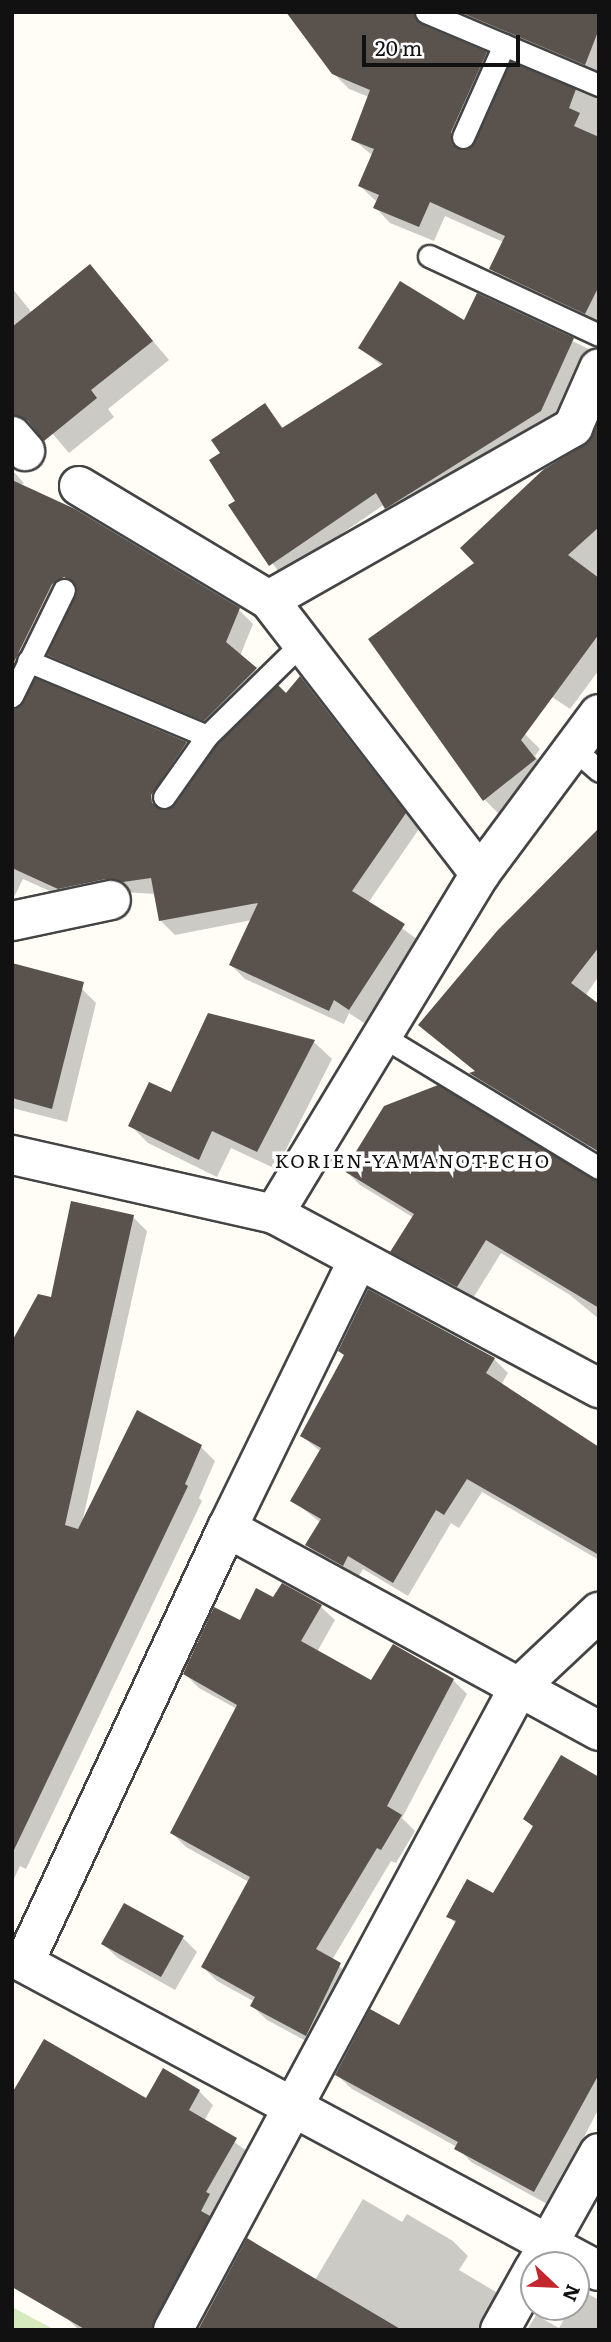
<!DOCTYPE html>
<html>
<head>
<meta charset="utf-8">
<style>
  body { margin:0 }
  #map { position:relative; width:611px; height:2342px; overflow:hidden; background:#fffdf5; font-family:Literata,serif }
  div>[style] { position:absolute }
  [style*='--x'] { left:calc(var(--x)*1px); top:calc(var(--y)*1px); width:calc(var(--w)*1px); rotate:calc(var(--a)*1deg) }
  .green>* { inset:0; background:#d5ebbd }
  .shadow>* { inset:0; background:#0003 }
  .building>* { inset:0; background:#5a524d }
  .roads { filter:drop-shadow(2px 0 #444) drop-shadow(-2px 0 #444) drop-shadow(0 2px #444) drop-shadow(0 -2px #444) }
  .lane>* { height:21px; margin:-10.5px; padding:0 10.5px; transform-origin:10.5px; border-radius:10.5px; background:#fff }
  .street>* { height:38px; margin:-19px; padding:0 19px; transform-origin:19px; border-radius:19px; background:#fff }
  span { translate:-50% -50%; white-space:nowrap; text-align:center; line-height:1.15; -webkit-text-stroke:7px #fff; paint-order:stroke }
  .neighbourhood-label { font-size:19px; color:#111; letter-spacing:2px }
  .frame { position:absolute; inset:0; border:14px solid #111; pointer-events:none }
  .north { position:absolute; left:520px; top:2251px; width:70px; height:70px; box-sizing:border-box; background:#fff; border:2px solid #a0a0a0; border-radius:50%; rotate:113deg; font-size:19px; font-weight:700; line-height:28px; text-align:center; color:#111 }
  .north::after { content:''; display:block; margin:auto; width:24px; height:32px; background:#c4262e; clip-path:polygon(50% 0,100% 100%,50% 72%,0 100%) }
  .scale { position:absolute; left:362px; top:35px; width:158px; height:32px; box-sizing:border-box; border:4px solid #111; border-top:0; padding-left:9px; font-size:21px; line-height:24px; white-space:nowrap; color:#111; -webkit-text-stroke:5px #fff; paint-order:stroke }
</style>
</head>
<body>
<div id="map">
  <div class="green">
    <div style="clip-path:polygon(12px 2307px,55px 2330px,12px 2330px)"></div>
  </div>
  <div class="shadow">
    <div style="clip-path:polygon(299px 12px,599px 12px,599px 80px,428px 24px,431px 30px,486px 53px,501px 68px,465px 148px,476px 144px,512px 64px,599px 97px,599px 327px,506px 284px,491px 269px,503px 242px,445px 216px,434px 241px,390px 223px,375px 207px,377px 202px,360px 186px,373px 156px,353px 139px,369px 97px,349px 89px,333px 73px)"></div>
    <div style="clip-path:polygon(90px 266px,169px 360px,108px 409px,114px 417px,69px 453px,12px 386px,12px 288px,32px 313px)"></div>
    <div style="clip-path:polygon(478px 295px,599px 354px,573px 407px,397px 518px,385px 504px,281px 575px,231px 506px,238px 501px,265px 405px,284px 429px,382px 366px,360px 348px,465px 323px)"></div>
    <div style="clip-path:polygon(599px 424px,599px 670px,570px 709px,507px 667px,525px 734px,540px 749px,535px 756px,550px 775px,500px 815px,485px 800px,477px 563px,586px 447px)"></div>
    <div style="clip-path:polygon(12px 470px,24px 483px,20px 486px,239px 610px,253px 624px,240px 656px,270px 684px,219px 734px,63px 669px,49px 654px,77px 591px,66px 598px,14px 710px,186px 743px,200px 757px,163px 812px,176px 806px,300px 678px,419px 829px,368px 903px,418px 940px,364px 1023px,349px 1013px,344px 1024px,245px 979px,231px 965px,252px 920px,175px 935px,160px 920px,156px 894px,122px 892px,74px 902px,23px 879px,12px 901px)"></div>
    <div style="clip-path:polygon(599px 830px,599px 976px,585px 996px,599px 1128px,586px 1149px,485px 1087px,472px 1074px,476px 1072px,420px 1025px)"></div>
    <div style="clip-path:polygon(12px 985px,82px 989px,96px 1003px,67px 1122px,12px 1108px)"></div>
    <div style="clip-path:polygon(314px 1042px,332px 1059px,276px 1169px,231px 1148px,217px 1177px,148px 1143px,130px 1125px,172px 1094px)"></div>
    <div style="clip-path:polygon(346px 1171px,599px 1232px,599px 1319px,570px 1295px,501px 1253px,472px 1300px,407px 1265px,393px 1251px,414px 1218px,360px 1185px)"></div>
    <div style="clip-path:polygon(133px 1217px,147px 1231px,83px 1519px,201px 1447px,215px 1461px,199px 1498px,202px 1501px,26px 1869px,20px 1866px,12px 1883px,12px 1541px,52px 1299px)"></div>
    <div style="clip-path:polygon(494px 1359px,508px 1373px,501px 1385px,599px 1449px,599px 1560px,482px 1492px,459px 1528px,451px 1523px,408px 1596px,363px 1569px,357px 1579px,321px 1559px,307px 1545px,321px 1523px,292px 1500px,321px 1452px,302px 1436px)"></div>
    <div style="clip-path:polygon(274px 1600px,320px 1606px,335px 1620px,317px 1652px,372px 1682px,453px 1680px,467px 1694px,402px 1818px,415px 1831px,396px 1863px,391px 1861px,332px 1960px,354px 1979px,321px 2049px,267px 2020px,252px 2006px,255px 2002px,217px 1981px,203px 1967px,249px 1882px,186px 1847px,172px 1833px,237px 1709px,199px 1688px,185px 1674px,241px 1622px)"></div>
    <div style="clip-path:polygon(599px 1779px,599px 2108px,549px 2205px,471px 2162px,457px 2147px,352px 2089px,337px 2075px,399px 2027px,456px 1924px,448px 1916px,494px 1896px,534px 1828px,525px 1819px)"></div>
    <div style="clip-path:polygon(183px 1938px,197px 1952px,175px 1990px,118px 1958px,103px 1944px)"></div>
    <div style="clip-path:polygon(199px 2091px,213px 2105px,204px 2121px,250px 2153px,159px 2330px,79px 2330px,64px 2315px,146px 2101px)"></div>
    <div style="clip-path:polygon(363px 2199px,402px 2222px,407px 2214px,453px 2241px,468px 2256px,459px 2270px,496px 2292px,511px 2307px,500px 2330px,200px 2330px,315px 2280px)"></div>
    <div style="clip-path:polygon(581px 2290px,599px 2300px,599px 2330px,527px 2330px,536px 2315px,559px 2328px,571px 2307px,576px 2307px)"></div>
  </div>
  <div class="building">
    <div style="clip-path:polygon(286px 12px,413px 12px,421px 24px,487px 52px,451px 132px,452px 144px,458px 149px,475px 142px,511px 62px,576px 89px,569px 108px,580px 113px,574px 126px,599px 137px,599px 286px,585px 314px,489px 269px,505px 236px,430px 202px,419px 227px,373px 208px,379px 195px,358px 186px,374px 149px,351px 140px,370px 90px,332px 74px)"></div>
    <div style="clip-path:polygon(460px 12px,599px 12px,599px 29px,585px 65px)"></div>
    <div style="clip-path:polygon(90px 264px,153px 341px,91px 390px,97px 398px,44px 441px,28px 421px,12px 415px,12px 327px)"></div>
    <div style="clip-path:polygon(400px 281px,464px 320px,477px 293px,574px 338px,541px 411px,385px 509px,376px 493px,269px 566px,228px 505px,235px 501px,209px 460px,220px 453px,211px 440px,265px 403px,282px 428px,383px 364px,358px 348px)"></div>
    <div style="clip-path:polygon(599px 423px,599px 527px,568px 555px,599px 578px,599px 634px,521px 740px,536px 759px,483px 801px,368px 639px,474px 563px,460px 548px,544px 469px,584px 445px)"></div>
    <div style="clip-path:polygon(12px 480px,75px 509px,240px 608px,226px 642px,257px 668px,204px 721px,47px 655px,76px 595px,75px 583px,64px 577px,52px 584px,12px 666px)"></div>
    <div style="clip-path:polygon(300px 676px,406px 813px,352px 891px,405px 924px,349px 1010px,334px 1000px,329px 1011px,229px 965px,258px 903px,159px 921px,151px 878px,123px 882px,106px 879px,58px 889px,12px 868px,12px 709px,23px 702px,35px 678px,187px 742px,151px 795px,152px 803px,164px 810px,175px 805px,217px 745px,278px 685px,286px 693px)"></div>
    <div style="clip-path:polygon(599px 828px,599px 947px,571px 983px,599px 1004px,599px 1152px,469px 1073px,475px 1071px,418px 1025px,497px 931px)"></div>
    <div style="clip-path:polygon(12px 963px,84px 982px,52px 1109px,12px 1098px)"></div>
    <div style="clip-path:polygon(208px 1013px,315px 1040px,257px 1152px,212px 1131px,199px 1160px,128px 1126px,149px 1082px,171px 1092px)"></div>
    <div style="clip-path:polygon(438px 1085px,599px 1181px,599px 1308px,486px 1240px,457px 1287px,390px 1252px,414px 1214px,344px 1171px,384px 1106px)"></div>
    <div style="clip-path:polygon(71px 1201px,134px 1215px,65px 1525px,78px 1529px,137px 1410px,202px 1445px,185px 1484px,188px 1486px,12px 1854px,12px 1341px,38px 1294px,51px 1297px)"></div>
    <div style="clip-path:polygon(368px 1289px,495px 1358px,486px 1373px,599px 1447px,599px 1555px,467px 1479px,444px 1515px,436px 1510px,393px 1583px,348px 1556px,343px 1566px,305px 1545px,321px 1519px,290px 1501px,321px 1448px,300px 1436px,344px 1355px,338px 1351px)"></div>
    <div style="clip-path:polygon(282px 1583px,322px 1605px,301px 1641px,371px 1680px,393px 1644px,454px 1679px,387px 1806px,402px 1815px,381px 1850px,377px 1848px,316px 1949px,341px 1963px,306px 2036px,250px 2006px,255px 1997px,201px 1967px,250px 1877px,170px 1833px,237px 1705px,183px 1674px,214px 1607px,240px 1620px,256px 1588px,273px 1597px)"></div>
    <div style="clip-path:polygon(561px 1755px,599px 1777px,599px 2074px,534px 2192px,454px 2149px,458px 2142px,335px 2075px,370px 2009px,399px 2025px,456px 1921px,446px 1917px,467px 1879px,493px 1893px,533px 1826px,523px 1819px)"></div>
    <div style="clip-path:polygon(124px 1903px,184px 1936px,161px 1977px,101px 1944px)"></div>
    <div style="clip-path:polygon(44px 2039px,146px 2098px,163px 2068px,200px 2090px,189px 2110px,237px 2138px,206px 2192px,210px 2194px,201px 2211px,210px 2216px,151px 2330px,86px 2330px,12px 2287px,12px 2093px)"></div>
    <div style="clip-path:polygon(247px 2238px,260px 2246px,402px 2330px,198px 2330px)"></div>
  </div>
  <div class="roads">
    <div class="lane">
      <div style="--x:426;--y:12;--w:188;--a:22.9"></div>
      <div style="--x:463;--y:137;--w:101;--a:-66"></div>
      <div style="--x:429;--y:256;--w:187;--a:24.9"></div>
      <div style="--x:28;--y:661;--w:194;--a:22.7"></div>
      <div style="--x:12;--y:696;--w:118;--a:-63.9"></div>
      <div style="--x:574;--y:749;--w:33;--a:41"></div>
      <div style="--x:164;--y:797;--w:75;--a:-54.8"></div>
      <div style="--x:207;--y:736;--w:133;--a:-44.4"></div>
      <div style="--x:382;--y:1036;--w:254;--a:31.3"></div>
    </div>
    <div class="street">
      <div style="--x:12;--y:436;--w:20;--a:49"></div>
      <div style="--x:79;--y:486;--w:222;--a:31"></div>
      <div style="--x:269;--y:600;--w:346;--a:52.4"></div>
      <div style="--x:269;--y:600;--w:350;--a:-29.6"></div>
      <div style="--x:573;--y:427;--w:64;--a:-66.2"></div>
      <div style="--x:12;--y:921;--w:101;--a:-12"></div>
      <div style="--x:12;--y:1155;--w:269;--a:12.7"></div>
      <div style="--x:274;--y:1214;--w:369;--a:28.2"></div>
      <div style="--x:274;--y:1214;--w:398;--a:-58.8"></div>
      <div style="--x:480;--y:874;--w:199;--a:-53.4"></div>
      <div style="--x:358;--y:1260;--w:298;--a:116"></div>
      <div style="--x:227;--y:1528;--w:480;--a:115"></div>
      <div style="--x:24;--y:1963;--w:652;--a:28.18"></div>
      <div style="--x:227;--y:1528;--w:424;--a:28.6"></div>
      <div style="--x:537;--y:2264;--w:127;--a:-60.8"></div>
      <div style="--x:173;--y:2330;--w:730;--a:-61.72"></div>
      <div style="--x:519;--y:1687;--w:110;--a:-43.2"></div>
      <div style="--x:500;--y:2330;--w:70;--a:-60.9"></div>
    </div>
  </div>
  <div class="neighbourhood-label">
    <span style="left:413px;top:1161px">KORIEN-YAMANOTECHO</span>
  </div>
  <div class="frame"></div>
  <div class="north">N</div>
  <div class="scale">20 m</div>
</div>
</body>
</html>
